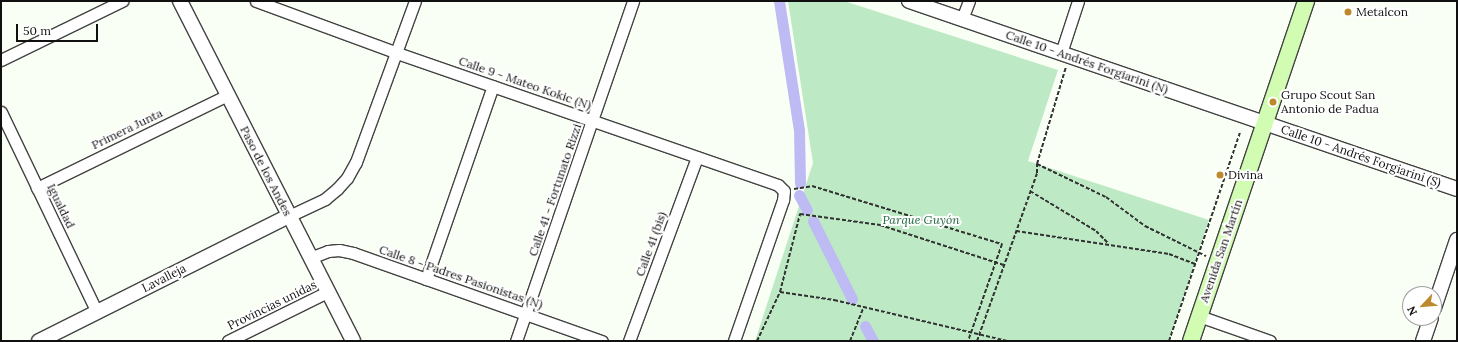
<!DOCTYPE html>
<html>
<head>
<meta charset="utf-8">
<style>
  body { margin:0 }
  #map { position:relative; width:1458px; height:342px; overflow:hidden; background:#f9fff4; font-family:Lora,serif }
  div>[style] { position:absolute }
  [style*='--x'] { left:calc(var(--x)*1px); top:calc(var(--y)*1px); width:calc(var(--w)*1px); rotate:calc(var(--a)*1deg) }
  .green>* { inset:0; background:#bee9c5 }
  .canal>* { height:11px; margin:-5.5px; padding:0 5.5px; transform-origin:5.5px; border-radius:5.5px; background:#bebaf4 }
  .path>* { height:2px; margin-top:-1px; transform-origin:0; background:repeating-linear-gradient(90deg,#323232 0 4px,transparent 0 6px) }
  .roads { filter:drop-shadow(1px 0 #434343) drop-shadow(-1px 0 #434343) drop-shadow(0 1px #434343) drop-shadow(0 -1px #434343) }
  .minor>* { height:11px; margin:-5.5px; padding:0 5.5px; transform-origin:5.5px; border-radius:5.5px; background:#fff }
  .tertiary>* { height:14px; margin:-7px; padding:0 7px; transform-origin:7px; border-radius:7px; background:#fff }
  .secondary>* { height:16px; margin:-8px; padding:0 8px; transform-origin:8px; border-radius:8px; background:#d1fcb2 }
  .dots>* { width:11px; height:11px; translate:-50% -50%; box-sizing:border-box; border:2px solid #fff; border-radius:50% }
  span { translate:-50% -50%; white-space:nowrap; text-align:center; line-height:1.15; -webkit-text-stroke:4px #fff; paint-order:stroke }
  .poi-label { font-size:12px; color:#101010 }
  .left { translate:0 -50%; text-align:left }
  .street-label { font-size:12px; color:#101010 }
  .park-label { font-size:12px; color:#226743; font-style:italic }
  .frame { position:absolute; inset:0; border:2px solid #101010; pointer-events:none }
  .north { position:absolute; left:1402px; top:286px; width:40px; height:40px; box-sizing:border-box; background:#fff; border:1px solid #9f9f9f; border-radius:50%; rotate:244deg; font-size:11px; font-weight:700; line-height:16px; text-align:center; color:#101010 }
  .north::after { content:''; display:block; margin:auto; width:14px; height:18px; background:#bc892c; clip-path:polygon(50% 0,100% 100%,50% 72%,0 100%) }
  .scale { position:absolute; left:16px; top:24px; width:82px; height:18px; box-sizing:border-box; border:2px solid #101010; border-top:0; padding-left:5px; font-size:12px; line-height:14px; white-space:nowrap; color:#101010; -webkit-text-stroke:3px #fff; paint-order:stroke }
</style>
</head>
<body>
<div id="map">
  <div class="green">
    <div style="clip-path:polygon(788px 1px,844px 1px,1058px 70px,1028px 161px,1209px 220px,1169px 341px,755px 341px,813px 163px)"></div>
  </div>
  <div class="canal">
    <div style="--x:779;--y:1;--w:131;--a:81.2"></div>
    <div style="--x:799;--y:130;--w:53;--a:88.9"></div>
    <div style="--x:799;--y:195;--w:17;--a:62"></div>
    <div style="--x:813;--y:221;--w:87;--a:63.4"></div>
    <div style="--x:865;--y:326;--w:17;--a:62"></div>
  </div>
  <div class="path">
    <div style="--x:1037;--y:164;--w:76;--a:25.6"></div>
    <div style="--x:1106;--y:197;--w:49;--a:36.6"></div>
    <div style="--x:1145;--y:226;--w:68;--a:26.2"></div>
    <div style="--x:794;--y:189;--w:18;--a:-9"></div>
    <div style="--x:812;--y:186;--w:199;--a:17"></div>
    <div style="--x:1002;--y:244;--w:103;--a:109.3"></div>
    <div style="--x:1030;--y:191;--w:77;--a:31.2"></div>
    <div style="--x:1096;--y:231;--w:18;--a:45"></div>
    <div style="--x:1016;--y:231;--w:155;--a:8.5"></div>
    <div style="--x:1169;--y:254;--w:28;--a:21"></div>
    <div style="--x:780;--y:292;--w:55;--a:8.4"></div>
    <div style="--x:834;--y:300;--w:179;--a:13.3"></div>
    <div style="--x:757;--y:341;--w:54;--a:-64.9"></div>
    <div style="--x:780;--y:292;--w:81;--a:-75.6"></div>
    <div style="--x:800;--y:214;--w:81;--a:7.8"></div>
    <div style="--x:880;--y:225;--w:130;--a:17.9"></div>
    <div style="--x:850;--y:341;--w:37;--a:-68"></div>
    <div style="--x:977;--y:341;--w:178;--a:-70.3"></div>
    <div style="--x:1037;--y:173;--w:9;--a:-90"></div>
    <div style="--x:1037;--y:164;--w:101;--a:-73.4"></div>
    <div style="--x:1169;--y:341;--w:220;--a:-71.2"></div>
  </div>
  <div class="roads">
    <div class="minor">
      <div style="--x:256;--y:1;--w:150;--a:20.2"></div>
      <div style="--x:397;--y:53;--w:403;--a:19.1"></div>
      <div style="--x:778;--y:185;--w:8;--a:45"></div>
      <div style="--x:784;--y:191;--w:9;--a:96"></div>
      <div style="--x:783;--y:200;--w:149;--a:109.2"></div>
      <div style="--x:962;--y:19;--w:19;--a:-69"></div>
      <div style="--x:1061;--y:53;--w:55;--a:-71.9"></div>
      <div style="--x:1;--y:60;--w:135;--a:-26"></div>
      <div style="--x:1;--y:112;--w:222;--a:64.4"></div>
      <div style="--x:37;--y:188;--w:212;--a:-26"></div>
      <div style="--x:289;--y:216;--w:40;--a:-25"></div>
      <div style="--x:325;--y:199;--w:16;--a:-40"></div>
      <div style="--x:337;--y:189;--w:15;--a:-48"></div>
      <div style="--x:347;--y:178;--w:18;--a:-61"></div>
      <div style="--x:356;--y:162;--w:171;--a:-69.9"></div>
      <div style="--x:310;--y:258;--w:19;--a:-21"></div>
      <div style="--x:328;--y:251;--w:11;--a:-5"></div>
      <div style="--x:339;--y:250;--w:14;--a:12"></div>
      <div style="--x:353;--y:253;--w:264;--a:19.5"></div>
      <div style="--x:426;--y:279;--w:204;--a:-70.9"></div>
      <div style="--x:1199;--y:316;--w:75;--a:19.4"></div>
      <div style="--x:228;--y:341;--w:110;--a:-26.3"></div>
      <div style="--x:516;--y:341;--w:360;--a:-71"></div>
      <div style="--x:629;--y:341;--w:196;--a:-69.7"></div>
    </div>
    <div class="tertiary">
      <div style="--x:180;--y:1;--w:381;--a:63"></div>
      <div style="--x:909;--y:1;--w:579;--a:18.94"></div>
      <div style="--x:1434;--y:308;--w:72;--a:-71.3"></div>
      <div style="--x:39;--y:341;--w:280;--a:-26.6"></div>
      <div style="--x:1423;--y:341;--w:24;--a:-71"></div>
    </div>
    <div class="secondary">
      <div style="--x:1191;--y:341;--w:359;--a:-71.3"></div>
    </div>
  </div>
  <div class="dots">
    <div style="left:1348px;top:12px;background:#bc892c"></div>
    <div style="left:1273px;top:102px;background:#bc892c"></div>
    <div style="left:1220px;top:175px;background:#bc892c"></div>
  </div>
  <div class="poi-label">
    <span class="left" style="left:1356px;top:12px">Metalcon</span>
    <span class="left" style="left:1281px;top:102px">Grupo Scout San<br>Antonio de Padua</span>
    <span class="left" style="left:1228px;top:175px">Divina</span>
  </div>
  <div class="street-label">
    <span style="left:1087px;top:62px;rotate:19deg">Calle 10 - Andrés Forgiarini (N)</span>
    <span style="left:525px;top:83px;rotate:19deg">Calle 9 - Mateo Kokic (N)</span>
    <span style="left:127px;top:129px;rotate:-26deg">Primera Junta</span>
    <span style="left:1361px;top:156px;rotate:19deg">Calle 10 - Andrés Forgiarini (S)</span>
    <span style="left:266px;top:171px;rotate:63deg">Paso de los Andes</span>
    <span style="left:555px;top:190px;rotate:-71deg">Calle 41 - Fortunato Rizzi</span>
    <span style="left:61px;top:206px;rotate:64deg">Igualdad</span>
    <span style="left:651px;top:244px;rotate:-70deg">Calle 41 (bis)</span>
    <span style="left:1221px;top:251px;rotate:-71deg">Avenida San Martín</span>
    <span style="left:461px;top:277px;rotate:19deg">Calle 8 - Padres Pasionistas (N)</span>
    <span style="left:164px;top:278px;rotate:-27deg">Lavalleja</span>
    <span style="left:272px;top:305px;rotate:-26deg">Provincias unidas</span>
  </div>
  <div class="park-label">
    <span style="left:921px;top:220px">Parque Guyón</span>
  </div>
  <div class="frame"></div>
  <div class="north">N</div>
  <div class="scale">50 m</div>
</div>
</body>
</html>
